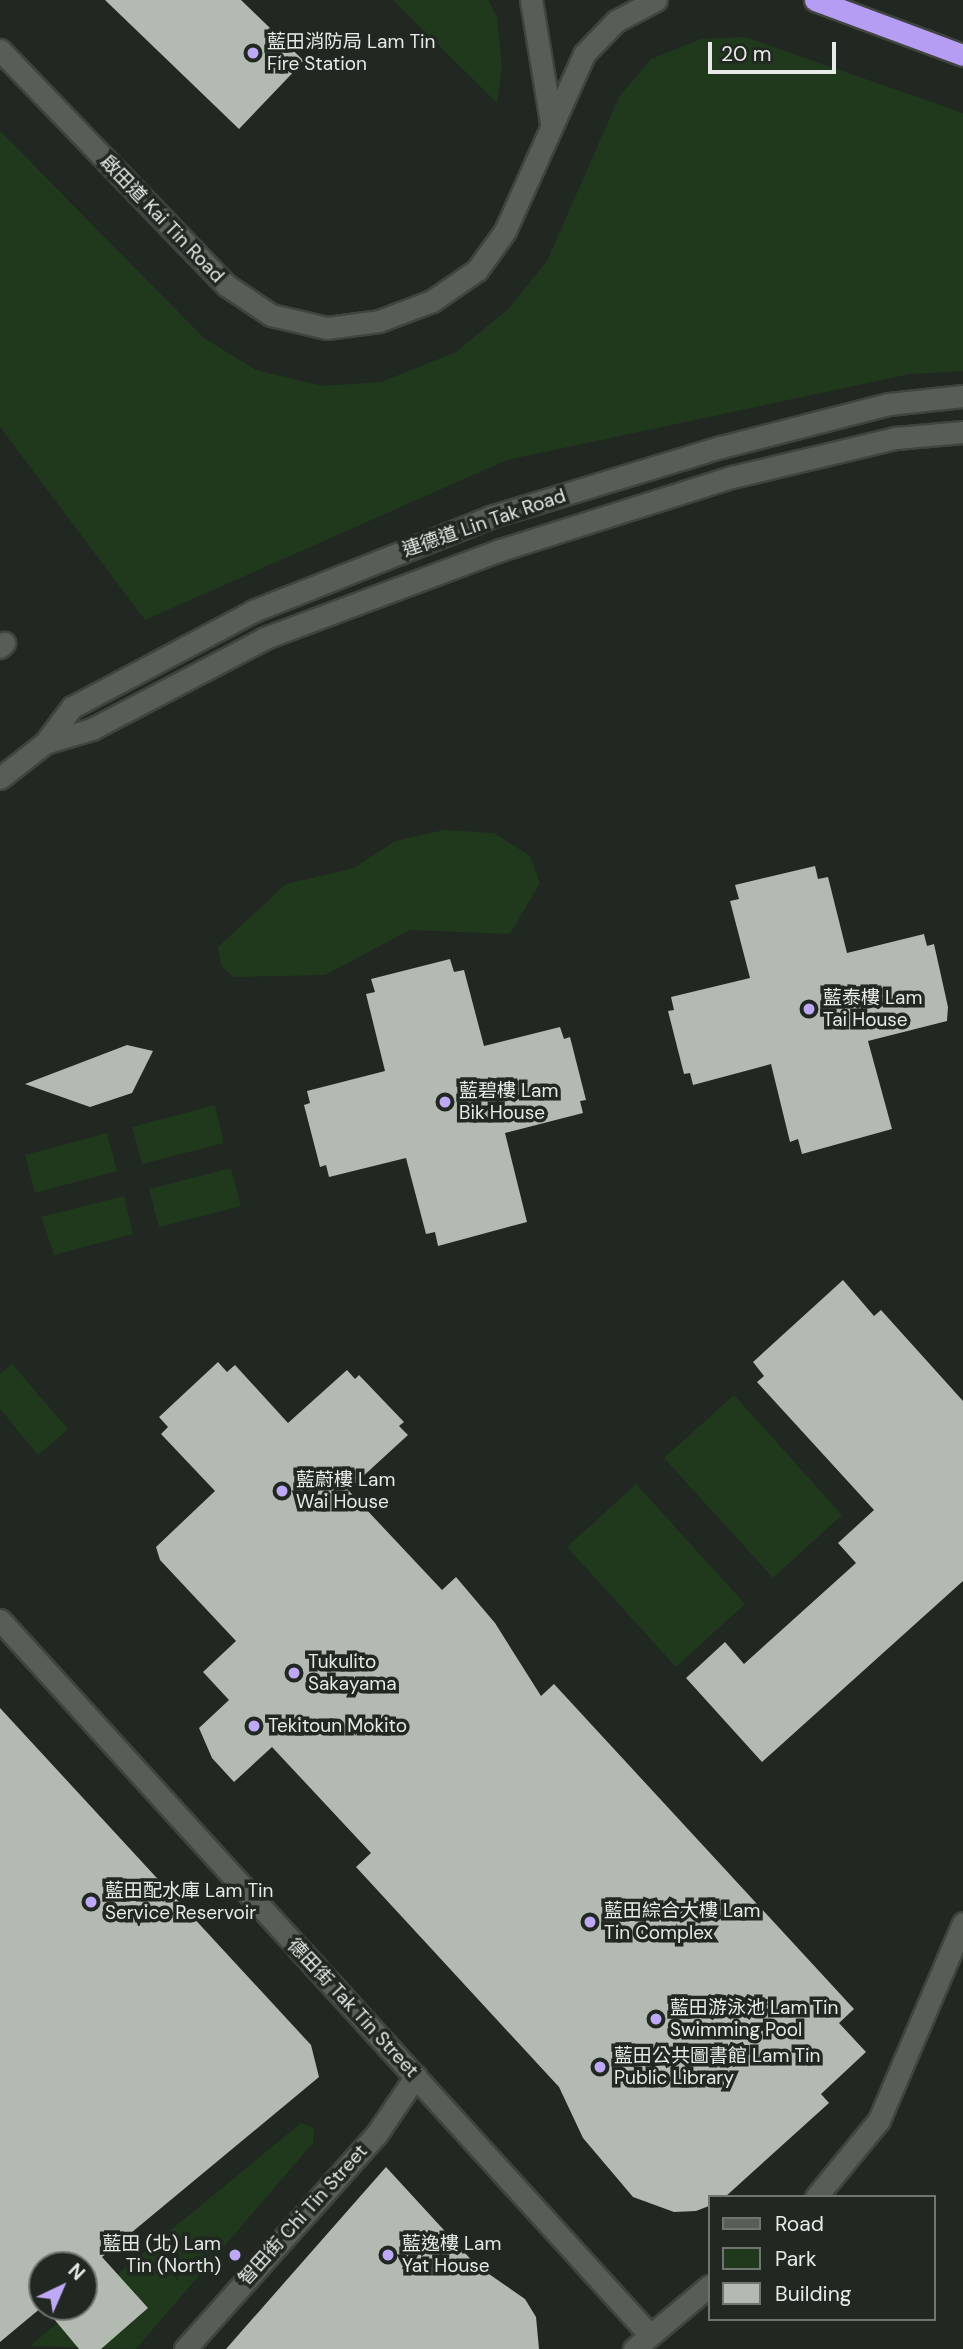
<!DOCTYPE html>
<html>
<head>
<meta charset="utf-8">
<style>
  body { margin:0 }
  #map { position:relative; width:963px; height:2349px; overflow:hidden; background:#212721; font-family:"DM Sans","Noto Sans TC",sans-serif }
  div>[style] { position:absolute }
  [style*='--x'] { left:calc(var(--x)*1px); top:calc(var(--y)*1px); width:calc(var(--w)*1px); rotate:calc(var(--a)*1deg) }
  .green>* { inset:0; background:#20391d }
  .building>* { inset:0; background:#b2bab1 }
  .roads { filter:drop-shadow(2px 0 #40443f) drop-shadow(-2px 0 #40443f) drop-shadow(0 2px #40443f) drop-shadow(0 -2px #40443f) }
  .minor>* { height:21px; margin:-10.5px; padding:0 10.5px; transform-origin:10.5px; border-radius:10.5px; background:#575e56 }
  .highway>* { height:21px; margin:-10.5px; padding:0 10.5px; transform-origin:10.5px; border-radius:10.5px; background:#b59df4 }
  .dots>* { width:19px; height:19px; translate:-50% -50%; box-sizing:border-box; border:4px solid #212721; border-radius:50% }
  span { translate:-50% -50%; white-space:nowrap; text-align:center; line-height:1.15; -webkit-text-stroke:7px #212721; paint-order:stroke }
  .poi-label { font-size:19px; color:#e7eae6 }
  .left { translate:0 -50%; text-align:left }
  .right { translate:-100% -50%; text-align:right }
  .street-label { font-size:19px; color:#e7eae6 }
  .legend { position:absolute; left:708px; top:2195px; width:228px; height:126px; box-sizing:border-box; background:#212721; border:2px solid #707570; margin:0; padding:9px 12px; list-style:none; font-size:21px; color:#e7eae6 }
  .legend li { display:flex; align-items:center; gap:14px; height:35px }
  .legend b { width:35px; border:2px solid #707570 }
  .north { position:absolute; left:28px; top:2251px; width:70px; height:70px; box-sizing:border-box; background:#212721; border:2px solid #707570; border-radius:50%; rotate:44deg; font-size:19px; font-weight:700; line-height:28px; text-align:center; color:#e7eae6 }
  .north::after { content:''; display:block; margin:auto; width:24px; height:32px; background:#bda9f5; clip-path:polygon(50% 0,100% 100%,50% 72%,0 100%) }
  .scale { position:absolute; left:708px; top:42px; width:128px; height:32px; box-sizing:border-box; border:4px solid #e7eae6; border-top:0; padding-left:9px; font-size:21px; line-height:24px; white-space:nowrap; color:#e7eae6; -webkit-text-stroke:5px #212721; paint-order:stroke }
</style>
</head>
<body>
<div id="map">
  <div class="green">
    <div style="clip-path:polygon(393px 0,488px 0,497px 17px,502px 68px,497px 103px)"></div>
    <div style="clip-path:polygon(745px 37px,963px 113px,963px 371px,910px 374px,507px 460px,145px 620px,0 427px,0 131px,204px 338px,256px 370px,322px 386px,381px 382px,456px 352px,508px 309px,547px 261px,619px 97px,651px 59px,701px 39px)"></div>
    <div style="clip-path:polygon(444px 830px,494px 833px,530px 856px,540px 883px,510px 934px,410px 930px,325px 975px,234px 977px,221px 966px,218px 947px,286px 884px,354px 868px,395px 841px)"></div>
    <div style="clip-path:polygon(215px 1105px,224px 1143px,142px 1164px,132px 1127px)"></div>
    <div style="clip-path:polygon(107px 1133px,117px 1171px,35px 1193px,25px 1155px)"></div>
    <div style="clip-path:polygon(231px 1168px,241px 1206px,159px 1227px,149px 1189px)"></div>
    <div style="clip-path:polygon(124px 1196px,133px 1234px,54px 1255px,41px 1217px)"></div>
    <div style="clip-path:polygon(12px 1364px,68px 1429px,38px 1455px,0 1409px,0 1374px)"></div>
    <div style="clip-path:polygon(734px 1395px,842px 1515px,773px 1578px,664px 1458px)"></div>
    <div style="clip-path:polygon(636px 1484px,745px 1604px,676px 1667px,567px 1547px)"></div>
    <div style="clip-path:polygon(301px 2123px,314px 2128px,313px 2143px,136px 2349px,30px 2346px)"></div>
  </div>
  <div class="building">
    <div style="clip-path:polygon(105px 0,241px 0,304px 61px,239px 129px)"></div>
    <div style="clip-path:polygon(815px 866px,818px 879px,828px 877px,847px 953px,924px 934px,927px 946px,934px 944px,948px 1007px,947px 1021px,868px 1041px,892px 1129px,802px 1154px,798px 1139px,790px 1142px,771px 1064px,693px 1085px,690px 1073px,684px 1074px,668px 1011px,674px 1010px,671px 997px,750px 978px,730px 901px,739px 899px,735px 885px)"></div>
    <div style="clip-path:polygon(450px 959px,454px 972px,464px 970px,484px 1046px,560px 1027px,564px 1039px,570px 1037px,586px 1100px,580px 1101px,583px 1113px,505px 1133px,527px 1222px,438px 1246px,435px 1232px,426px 1234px,406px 1158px,329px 1177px,326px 1165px,320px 1167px,304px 1105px,310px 1103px,307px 1091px,385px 1071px,366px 994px,375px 992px,371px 979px)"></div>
    <div style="clip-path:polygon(127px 1045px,153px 1051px,132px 1093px,90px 1107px,25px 1084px)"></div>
    <div style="clip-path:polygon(843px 1280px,874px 1316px,881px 1310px,963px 1401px,963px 1581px,762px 1762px,686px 1678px,725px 1642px,744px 1664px,856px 1563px,838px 1543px,874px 1510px,757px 1382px,764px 1376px,753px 1362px)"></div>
    <div style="clip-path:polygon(218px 1362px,227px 1372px,235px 1365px,288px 1423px,347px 1370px,355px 1379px,359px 1375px,404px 1422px,399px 1426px,408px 1435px,348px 1490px,442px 1590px,456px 1577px,495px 1623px,541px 1696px,554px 1684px,854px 2009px,839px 2023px,866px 2052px,821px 2094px,829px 2103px,725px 2197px,709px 2197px,709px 2206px,696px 2211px,674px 2212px,633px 2197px,583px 2138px,559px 2087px,356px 1867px,371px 1853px,272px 1747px,234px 1782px,212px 1758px,199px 1728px,229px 1700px,203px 1672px,236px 1641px,160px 1560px,156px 1547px,215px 1491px,161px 1434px,168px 1427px,159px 1417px)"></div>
    <div style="clip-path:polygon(0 1708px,311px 2045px,319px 2077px,102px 2257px,148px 2308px,101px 2349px,79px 2349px,44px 2307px,84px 2307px,84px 2265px,42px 2265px,42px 2307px,0 2342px)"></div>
    <div style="clip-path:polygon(386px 2167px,476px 2265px,525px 2299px,536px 2317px,539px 2349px,226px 2349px)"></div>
  </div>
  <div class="roads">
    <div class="minor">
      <div style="--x:531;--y:0;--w:124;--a:80.7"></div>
      <div style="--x:0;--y:50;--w:326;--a:46.1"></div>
      <div style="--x:226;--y:285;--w:54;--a:33.7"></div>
      <div style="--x:271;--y:315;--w:57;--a:13.1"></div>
      <div style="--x:327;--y:328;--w:52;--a:-7.7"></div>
      <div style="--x:379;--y:321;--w:57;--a:-20.7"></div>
      <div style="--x:432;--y:301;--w:55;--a:-34.6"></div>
      <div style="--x:477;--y:270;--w:48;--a:-54.3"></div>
      <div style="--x:505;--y:231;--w:194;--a:-65.9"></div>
      <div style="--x:584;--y:54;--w:46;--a:-45.9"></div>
      <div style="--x:616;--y:21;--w:45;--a:-27.7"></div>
      <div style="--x:0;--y:647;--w:6;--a:-45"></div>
      <div style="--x:45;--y:743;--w:49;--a:-16.6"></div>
      <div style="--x:92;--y:729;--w:195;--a:-27.7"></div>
      <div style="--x:265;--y:638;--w:251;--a:-20.5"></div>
      <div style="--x:500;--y:550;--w:243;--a:-17.5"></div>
      <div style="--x:732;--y:477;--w:169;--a:-13.4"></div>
      <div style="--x:896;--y:438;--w:67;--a:-5.1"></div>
      <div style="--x:0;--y:778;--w:57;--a:-37.9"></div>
      <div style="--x:45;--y:743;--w:45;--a:-53.1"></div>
      <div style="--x:72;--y:707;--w:205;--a:-27.9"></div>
      <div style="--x:253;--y:611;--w:255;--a:-21.6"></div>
      <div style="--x:490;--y:517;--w:241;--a:-16.9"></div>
      <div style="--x:721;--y:447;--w:173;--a:-14.4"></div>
      <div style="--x:889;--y:404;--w:74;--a:-6.2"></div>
      <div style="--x:0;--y:1620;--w:965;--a:47.73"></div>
      <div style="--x:816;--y:2197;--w:99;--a:-50.7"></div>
      <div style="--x:879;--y:2120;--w:214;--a:-66.9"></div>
      <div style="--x:185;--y:2349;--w:287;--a:-48.3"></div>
      <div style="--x:376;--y:2135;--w:71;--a:-55.9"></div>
      <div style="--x:634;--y:2349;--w:98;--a:-40"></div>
    </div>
    <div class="highway">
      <div style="--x:815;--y:0;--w:158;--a:20.4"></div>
    </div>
  </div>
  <div class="dots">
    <div style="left:253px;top:53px;background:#bda9f5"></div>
    <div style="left:809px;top:1009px;background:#bda9f5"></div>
    <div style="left:445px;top:1102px;background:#bda9f5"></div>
    <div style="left:282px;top:1491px;background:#bda9f5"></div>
    <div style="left:294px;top:1673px;background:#bda9f5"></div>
    <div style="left:254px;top:1726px;background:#bda9f5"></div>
    <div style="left:91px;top:1902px;background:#bda9f5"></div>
    <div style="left:590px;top:1922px;background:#bda9f5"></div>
    <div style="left:656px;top:2019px;background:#bda9f5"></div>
    <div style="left:600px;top:2067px;background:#bda9f5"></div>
    <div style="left:235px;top:2255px;background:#bda9f5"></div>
    <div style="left:388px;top:2255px;background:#bda9f5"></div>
  </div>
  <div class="poi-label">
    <span class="left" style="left:267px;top:53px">藍田消防局 Lam Tin<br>Fire Station</span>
    <span class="left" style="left:823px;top:1009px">藍泰樓 Lam<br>Tai House</span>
    <span class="left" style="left:459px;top:1102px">藍碧樓 Lam<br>Bik House</span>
    <span class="left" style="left:296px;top:1491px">藍蔚樓 Lam<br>Wai House</span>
    <span class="left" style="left:308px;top:1673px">Tukulito<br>Sakayama</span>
    <span class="left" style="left:268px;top:1726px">Tekitoun Mokito</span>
    <span class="left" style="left:105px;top:1902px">藍田配水庫 Lam Tin<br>Service Reservoir</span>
    <span class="left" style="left:604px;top:1922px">藍田綜合大樓 Lam<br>Tin Complex</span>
    <span class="left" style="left:670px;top:2019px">藍田游泳池 Lam Tin<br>Swimming Pool</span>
    <span class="left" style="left:614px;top:2067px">藍田公共圖書館 Lam Tin<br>Public Library</span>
    <span class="right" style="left:221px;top:2255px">藍田 (北) Lam<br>Tin (North)</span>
    <span class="left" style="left:402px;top:2255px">藍逸樓 Lam<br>Yat House</span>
  </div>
  <div class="street-label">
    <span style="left:162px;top:219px;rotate:46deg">啟田道 Kai Tin Road</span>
    <span style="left:484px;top:523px;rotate:-19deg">連德道 Lin Tak Road</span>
    <span style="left:353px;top:2008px;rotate:47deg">德田街 Tak Tin Street</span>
    <span style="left:303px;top:2215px;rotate:-48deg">智田街 Chi Tin Street</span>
  </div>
  <ul class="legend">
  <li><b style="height:9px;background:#575e56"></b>Road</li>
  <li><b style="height:19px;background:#20391d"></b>Park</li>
  <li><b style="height:19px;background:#b2bab1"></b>Building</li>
  </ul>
  <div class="north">N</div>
  <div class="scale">20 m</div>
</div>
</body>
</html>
